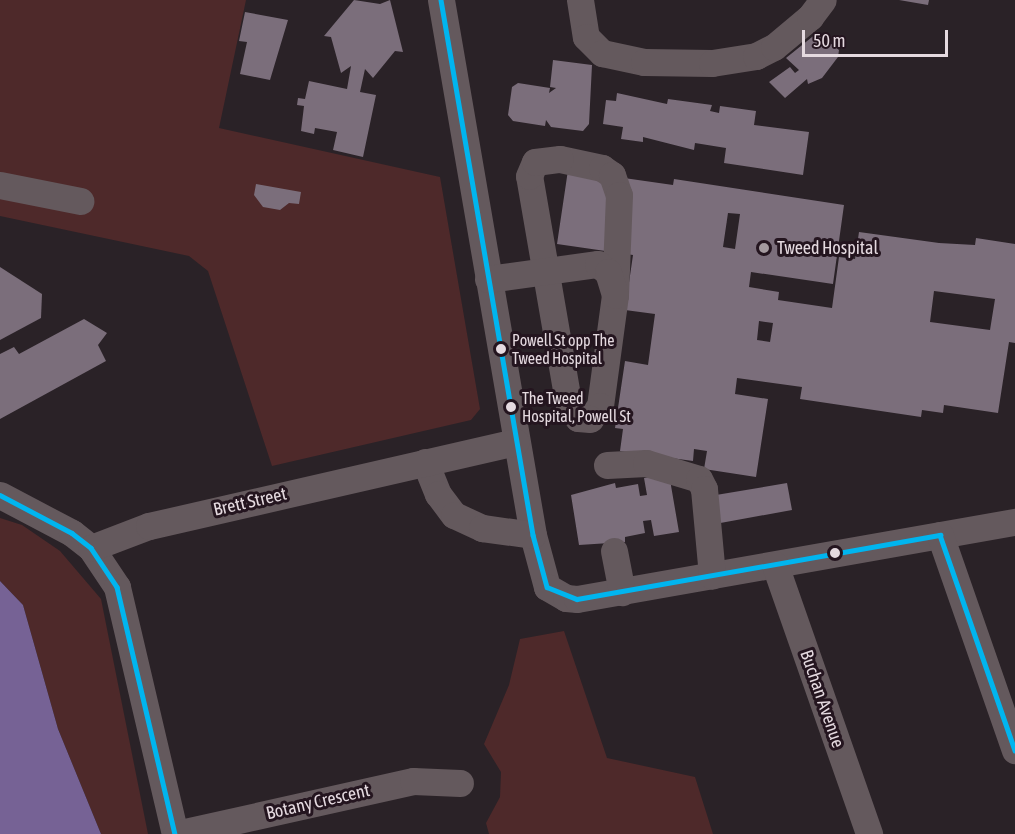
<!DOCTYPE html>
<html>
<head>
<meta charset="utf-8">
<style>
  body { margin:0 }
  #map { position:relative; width:1015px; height:834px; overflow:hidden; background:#2a2227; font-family:"Asap Condensed",sans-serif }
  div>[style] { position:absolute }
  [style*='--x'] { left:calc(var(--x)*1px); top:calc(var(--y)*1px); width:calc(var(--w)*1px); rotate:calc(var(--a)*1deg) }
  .green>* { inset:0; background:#4e292a }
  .water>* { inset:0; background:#766295 }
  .building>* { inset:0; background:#7b6e7b }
  .minor>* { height:27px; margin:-13.5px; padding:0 13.5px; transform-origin:13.5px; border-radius:13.5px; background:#64595d }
  .bus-1>* { height:4.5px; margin:-2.25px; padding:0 2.25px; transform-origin:2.25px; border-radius:2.25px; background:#00b5ef }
  .dots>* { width:16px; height:16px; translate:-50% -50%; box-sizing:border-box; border:3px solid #24151f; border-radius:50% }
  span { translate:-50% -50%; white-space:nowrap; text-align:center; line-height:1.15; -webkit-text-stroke:6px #24151f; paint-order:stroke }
  .bus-label { font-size:16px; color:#e5dae0 }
  .left { translate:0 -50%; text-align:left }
  .poi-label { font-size:18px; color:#e5dae0 }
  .street-label { font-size:18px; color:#e5dae0 }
  .scale { position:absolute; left:802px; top:30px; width:146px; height:27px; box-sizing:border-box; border:3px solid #e5dae0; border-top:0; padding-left:8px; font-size:18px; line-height:21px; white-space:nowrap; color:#e5dae0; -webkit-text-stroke:4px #24151f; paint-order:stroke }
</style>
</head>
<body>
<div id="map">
  <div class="green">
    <div style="clip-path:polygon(0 0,246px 0,219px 128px,440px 177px,480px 409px,471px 420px,272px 466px,208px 271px,189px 256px,0 216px)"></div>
    <div style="clip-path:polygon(0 518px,22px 525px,60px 551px,101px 599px,148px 834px,101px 834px,58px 729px,23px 605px,0 581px)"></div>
    <div style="clip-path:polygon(564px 631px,607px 758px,695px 777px,713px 834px,489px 834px,486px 823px,500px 797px,501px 772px,484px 744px,509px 685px,520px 639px)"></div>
  </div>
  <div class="water">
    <div style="clip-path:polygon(0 581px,23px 605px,58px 729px,101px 834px,0 834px)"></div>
  </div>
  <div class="building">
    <div style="clip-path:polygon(354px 0,380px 4px,390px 0,403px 52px,395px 51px,373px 78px,365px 69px,360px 92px,376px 95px,363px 157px,333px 150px,337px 132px,315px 128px,314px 134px,301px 131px,304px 106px,297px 105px,298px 98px,305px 99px,309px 81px,347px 89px,351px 66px,341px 73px,331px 37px,324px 36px)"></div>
    <div style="clip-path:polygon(899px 0,929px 0,928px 5px)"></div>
    <div style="clip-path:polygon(245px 12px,288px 20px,270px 80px,240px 74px,247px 42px,239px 41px)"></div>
    <div style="clip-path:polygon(817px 33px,839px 50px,838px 57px,822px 78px,808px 84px,807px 79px,785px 98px,769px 82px,790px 67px,795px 73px,799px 70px,786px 58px)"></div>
    <div style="clip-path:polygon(553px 60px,592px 65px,589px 124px,583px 131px,551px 127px,546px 120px,545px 126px,513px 121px,508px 115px,512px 87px,518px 83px,550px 88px,549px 93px,556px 88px,550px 87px)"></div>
    <div style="clip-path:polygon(617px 93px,667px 104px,668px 99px,712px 105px,710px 111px,719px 113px,720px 106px,756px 111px,754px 125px,809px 132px,803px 175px,724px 163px,726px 148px,695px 143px,694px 150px,643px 137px,643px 142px,621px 139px,623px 127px,603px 124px,606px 100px,616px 101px)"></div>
    <div style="clip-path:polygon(evenodd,568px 170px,673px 185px,674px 179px,844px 205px,833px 284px,751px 272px,749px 287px,779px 292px,778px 300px,832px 308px,839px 257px,855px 259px,859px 232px,939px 243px,975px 245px,976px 238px,1015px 244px,1015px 343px,1009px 342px,998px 413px,944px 405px,943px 413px,922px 410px,921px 417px,800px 399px,802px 387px,737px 378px,735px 394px,768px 399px,756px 477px,704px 469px,707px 451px,694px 449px,693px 461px,620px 451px,623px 429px,615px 428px,625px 361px,648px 365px,655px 314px,625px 310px,633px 255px,557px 244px,568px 170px,728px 213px,740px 214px,735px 249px,723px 247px,728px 213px,568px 170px,934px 291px,995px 299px,990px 330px,930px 322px,934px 291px,568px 170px,759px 321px,773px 323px,770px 342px,757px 340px,759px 321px)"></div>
    <div style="clip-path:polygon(256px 184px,301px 192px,299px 204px,289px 203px,280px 210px,263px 207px,254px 195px)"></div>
    <div style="clip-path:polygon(0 267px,42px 294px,41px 318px,0 340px)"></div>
    <div style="clip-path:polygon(84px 319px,107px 333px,98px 345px,106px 361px,0 419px,0 354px,14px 347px,19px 354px)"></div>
    <div style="clip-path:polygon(669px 474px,679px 532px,654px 536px,651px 520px,643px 521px,645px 533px,625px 537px,625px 542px,579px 545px,571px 495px,615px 483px,616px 488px,638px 484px,640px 496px,647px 495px,644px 478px)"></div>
    <div style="clip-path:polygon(787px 483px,792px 510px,715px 524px,710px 496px)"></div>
  </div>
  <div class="minor">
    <div style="--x:441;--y:0;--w:543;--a:80.24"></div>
    <div style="--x:533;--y:535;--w:54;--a:74.9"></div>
    <div style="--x:547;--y:587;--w:22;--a:30"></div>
    <div style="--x:566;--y:598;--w:11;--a:5"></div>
    <div style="--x:577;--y:599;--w:445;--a:-10"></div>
    <div style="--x:580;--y:0;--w:37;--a:81"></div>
    <div style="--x:586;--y:37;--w:23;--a:45"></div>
    <div style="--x:602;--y:53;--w:43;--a:12.1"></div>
    <div style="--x:644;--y:62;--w:68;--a:0.8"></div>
    <div style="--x:712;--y:63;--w:45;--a:-9"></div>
    <div style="--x:756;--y:56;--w:20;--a:-27"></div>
    <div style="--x:774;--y:47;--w:47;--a:-39.8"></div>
    <div style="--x:810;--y:17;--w:21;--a:-53"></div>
    <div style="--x:560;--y:159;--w:43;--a:12.1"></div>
    <div style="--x:602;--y:168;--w:12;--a:35"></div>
    <div style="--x:612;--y:175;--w:21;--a:71"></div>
    <div style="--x:619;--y:195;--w:100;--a:92.3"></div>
    <div style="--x:615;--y:295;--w:112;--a:97.7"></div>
    <div style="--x:600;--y:406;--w:16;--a:128"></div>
    <div style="--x:590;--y:419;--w:12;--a:-175"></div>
    <div style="--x:578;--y:418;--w:14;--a:-129"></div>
    <div style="--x:569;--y:407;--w:234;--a:-99.8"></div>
    <div style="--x:529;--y:176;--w:15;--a:-67"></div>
    <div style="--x:535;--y:162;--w:25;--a:-7"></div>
    <div style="--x:0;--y:185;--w:82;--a:11.3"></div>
    <div style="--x:488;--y:279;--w:111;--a:-7.8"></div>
    <div style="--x:598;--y:264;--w:13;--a:39"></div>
    <div style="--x:608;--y:272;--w:24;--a:73"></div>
    <div style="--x:425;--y:462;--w:35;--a:68"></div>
    <div style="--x:438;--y:494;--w:26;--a:53"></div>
    <div style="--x:454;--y:515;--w:31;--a:25"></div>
    <div style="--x:482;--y:528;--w:51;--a:7.8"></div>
    <div style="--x:607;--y:465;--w:39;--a:-3"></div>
    <div style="--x:646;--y:463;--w:55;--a:16.8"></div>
    <div style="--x:699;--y:479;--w:11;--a:63"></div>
    <div style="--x:704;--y:489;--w:87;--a:84.7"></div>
    <div style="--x:0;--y:495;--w:81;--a:27.8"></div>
    <div style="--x:72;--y:533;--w:24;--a:38"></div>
    <div style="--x:91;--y:548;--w:47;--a:56.3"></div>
    <div style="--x:117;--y:587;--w:254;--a:76.8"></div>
    <div style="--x:940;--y:535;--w:228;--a:70.8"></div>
    <div style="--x:91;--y:548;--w:62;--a:-20.8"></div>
    <div style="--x:149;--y:526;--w:376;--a:-12.9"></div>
    <div style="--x:614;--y:551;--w:42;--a:79"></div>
    <div style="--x:775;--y:565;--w:285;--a:70.7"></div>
    <div style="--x:176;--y:834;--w:243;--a:-12.6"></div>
    <div style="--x:413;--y:781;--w:47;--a:2.4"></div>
  </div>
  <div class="bus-1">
    <div style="--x:441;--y:0;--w:543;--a:80.24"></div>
    <div style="--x:533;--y:535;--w:54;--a:74.9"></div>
    <div style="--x:547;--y:587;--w:32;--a:22"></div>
    <div style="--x:577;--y:599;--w:369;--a:-10"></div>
    <div style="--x:0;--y:495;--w:81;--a:27.8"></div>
    <div style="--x:72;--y:533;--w:24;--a:38"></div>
    <div style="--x:91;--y:548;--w:47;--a:56.3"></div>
    <div style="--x:117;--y:587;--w:254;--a:76.8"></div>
    <div style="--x:940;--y:535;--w:228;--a:70.8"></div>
  </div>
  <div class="dots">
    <div style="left:764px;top:248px;background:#a49a9f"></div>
    <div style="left:501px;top:349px;background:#e5dae0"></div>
    <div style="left:511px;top:407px;background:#e5dae0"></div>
    <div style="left:835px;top:553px;background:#e5dae0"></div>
  </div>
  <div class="bus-label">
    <span class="left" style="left:512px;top:349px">Powell St opp The<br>Tweed Hospital</span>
    <span class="left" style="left:522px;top:407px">The Tweed<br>Hospital, Powell St</span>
  </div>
  <div class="poi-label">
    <span class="left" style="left:777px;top:248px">Tweed Hospital</span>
  </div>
  <div class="street-label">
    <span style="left:250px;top:502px;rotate:-13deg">Brett Street</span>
    <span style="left:822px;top:699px;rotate:71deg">Buchan Avenue</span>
    <span style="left:318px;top:802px;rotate:-13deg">Botany Crescent</span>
  </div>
  <div class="scale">50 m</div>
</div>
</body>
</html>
